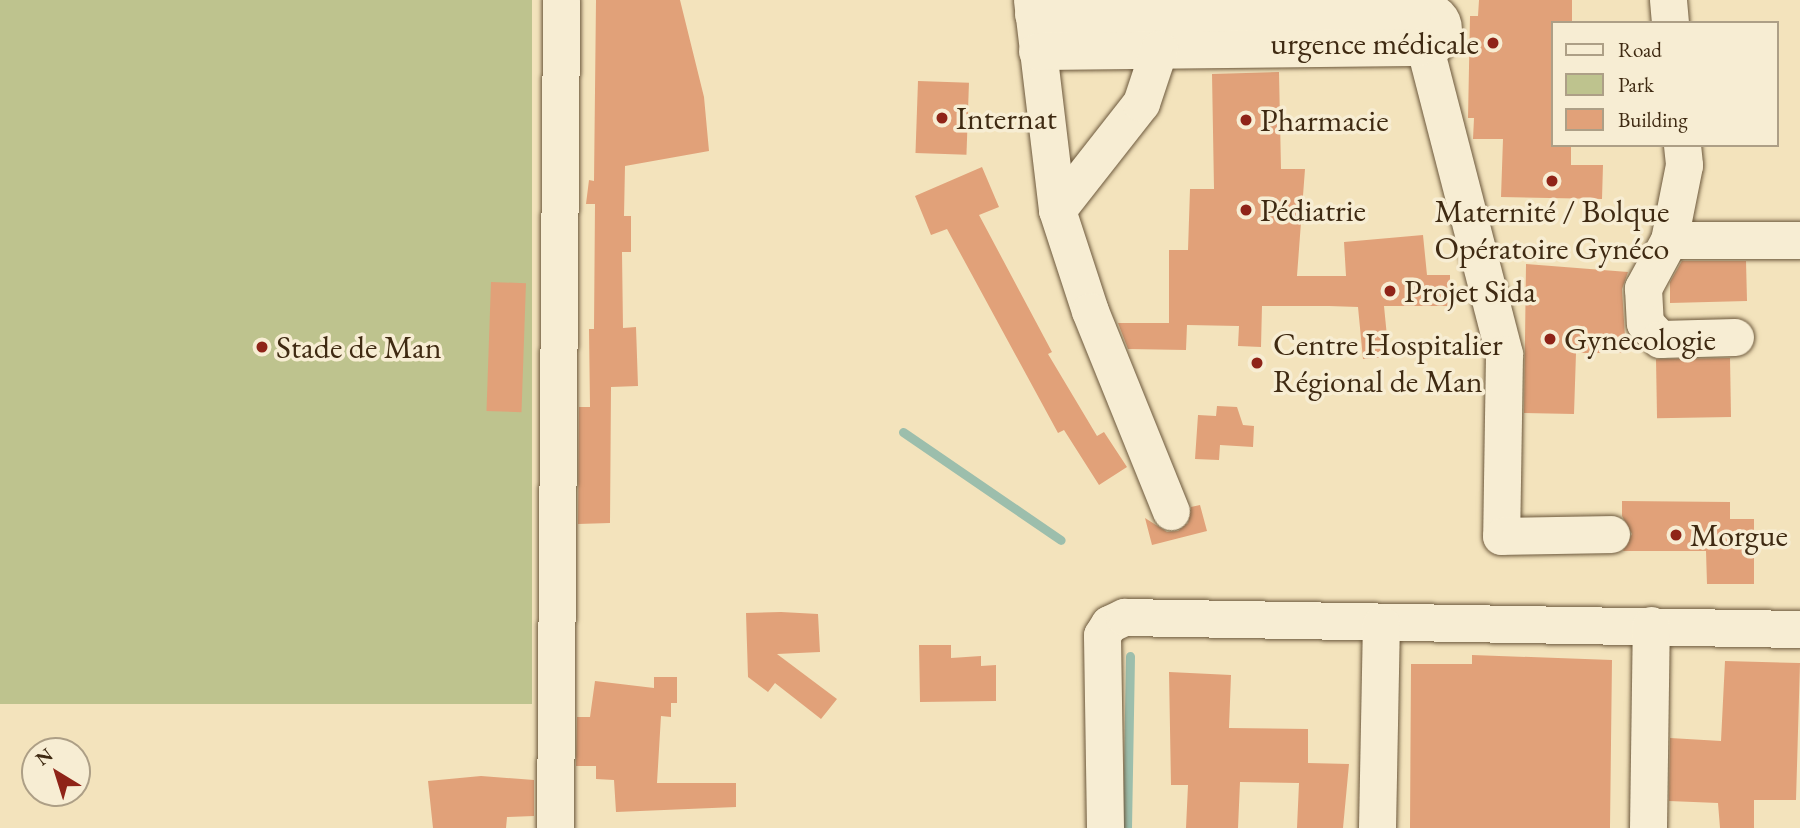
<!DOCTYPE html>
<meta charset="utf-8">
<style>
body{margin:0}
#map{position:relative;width:1800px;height:828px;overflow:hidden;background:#f3e3bc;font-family:"EB Garamond",serif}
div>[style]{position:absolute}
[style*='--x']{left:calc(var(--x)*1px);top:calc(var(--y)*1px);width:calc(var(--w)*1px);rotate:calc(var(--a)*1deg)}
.green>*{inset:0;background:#bec38e;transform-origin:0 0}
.stream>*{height:9px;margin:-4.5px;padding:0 4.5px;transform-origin:4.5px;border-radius:4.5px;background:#9cbeac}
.building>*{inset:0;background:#e1a179;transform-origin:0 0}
.roads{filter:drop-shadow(0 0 2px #6c583c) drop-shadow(0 0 2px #6c583c)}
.minor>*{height:37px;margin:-18.5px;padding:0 18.5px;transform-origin:18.5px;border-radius:18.5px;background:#f7edd3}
.minor>.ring{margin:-18.5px;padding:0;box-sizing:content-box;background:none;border:37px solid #f7edd3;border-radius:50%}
.dots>*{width:19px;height:19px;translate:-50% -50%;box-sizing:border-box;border:4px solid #f7edd3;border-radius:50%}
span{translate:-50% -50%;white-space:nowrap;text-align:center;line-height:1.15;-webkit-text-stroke:7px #f7edd3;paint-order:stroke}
.poi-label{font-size:32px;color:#3f2a12}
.right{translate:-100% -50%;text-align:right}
.left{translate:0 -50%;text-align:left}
.legend{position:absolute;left:1551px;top:21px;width:228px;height:126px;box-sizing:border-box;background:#f7edd3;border:2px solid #ad9f86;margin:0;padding:9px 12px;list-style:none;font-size:21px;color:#3f2a12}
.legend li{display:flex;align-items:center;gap:14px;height:35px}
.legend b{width:35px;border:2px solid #ad9f86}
.north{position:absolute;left:21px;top:737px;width:70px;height:70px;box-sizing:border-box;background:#f7edd3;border:2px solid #ad9f86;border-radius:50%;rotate:322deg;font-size:19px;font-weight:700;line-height:28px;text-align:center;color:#3f2a12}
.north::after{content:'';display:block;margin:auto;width:24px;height:32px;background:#8f2418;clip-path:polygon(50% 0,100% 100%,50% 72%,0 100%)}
</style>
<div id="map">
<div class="green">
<div style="left:0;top:0;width:532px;height:704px"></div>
</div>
<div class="stream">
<div style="--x:903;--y:432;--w:191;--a:34.4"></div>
<div style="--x:1127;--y:828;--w:172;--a:-89"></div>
</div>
<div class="building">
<div style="clip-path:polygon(596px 0,680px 0,704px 97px,709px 151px,625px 166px,624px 216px,631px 216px,631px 252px,622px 252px,623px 328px,636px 327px,638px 386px,611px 387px,610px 523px,578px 524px,579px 407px,590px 407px,589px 329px,594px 329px,595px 204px,586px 204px,589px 180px,594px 181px)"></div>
<div style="clip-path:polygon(1479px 0,1572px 0,1572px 23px,1553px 23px,1553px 145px,1571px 145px,1571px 165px,1603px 165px,1602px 199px,1501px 197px,1503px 139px,1473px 139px,1474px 118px,1468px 118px,1470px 16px,1478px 16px)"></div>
<div style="clip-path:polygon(1279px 72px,1281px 169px,1305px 169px,1297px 276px,1346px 276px,1344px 242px,1423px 235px,1427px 275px,1450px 275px,1450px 306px,1384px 306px,1389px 357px,1363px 359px,1358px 307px,1329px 306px,1262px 306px,1261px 347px,1238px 346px,1239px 326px,1187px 325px,1186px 350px,1128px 349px,1118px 323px,1169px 323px,1169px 250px,1188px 250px,1190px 189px,1214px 189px,1212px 74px)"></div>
<div style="left:918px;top:81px;width:51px;height:72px;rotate:2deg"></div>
<div style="clip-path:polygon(982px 167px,999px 207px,979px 215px,1052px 352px,1048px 354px,1097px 436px,1104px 432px,1127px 467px,1099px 485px,1064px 430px,1058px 433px,947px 229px,931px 235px,915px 196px)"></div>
<div style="clip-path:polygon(1682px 261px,1746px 261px,1747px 301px,1670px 303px,1670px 282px)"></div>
<div style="clip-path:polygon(1526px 264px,1628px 272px,1622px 289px,1626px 353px,1576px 353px,1574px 414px,1524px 413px)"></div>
<div style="left:491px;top:282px;width:35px;height:129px;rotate:2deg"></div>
<div style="left:1730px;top:358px;width:59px;height:74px;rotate:89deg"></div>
<div style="clip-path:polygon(1217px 406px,1237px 407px,1243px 425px,1254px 426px,1253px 447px,1220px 445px,1219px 460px,1195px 459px,1198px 415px,1216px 416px)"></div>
<div style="clip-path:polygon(1622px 501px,1730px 502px,1730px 519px,1754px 519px,1754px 584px,1707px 584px,1706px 551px,1623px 551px,1632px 534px,1622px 516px)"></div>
<div style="clip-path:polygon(1200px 505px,1207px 531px,1152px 545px,1145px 518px,1167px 532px,1178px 531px,1188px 523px,1191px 507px)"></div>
<div style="clip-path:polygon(781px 612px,818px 614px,820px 652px,777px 654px,837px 699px,821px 719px,775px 683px,768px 692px,748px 677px,746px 613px)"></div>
<div style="clip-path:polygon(919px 645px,951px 645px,951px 658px,981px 656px,981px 666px,996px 665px,996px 701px,920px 702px)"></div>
<div style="clip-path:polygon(1472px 655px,1612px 660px,1610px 828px,1410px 828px,1411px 664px,1472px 664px)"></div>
<div style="clip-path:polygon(1725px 661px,1800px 663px,1796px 800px,1754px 800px,1754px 828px,1720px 828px,1718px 803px,1669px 801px,1670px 738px,1721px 741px)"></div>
<div style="clip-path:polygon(1169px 672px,1231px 675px,1229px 728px,1308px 729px,1308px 763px,1349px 764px,1343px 828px,1297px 828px,1299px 783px,1240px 782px,1238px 828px,1186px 828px,1188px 785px,1171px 785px)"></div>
<div style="clip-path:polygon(654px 677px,677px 677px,677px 703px,671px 703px,671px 717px,661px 716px,657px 783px,736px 783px,736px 807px,616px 812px,614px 780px,596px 779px,596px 766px,576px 766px,577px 717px,590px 717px,595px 681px,654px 688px)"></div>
<div style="clip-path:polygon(481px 776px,534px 780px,534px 816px,507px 817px,506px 828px,433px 828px,428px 781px)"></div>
</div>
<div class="roads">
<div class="minor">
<div style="--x:1032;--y:0;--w:211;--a:83.2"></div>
<div style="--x:1057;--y:210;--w:106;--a:71.9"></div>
<div style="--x:1090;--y:311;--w:216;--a:68"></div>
<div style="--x:1668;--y:0;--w:23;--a:85"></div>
<div class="ring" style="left:1405px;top:10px;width:1px;height:1px"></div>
<div style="--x:1033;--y:14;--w:379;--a:0"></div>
<div style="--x:1425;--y:48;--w:316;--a:75.5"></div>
<div style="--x:1504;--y:354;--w:182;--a:90.9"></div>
<div style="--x:1501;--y:536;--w:110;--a:-1"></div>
<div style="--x:1037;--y:51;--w:381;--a:-0.6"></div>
<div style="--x:1682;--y:145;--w:20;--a:84"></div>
<div style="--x:1684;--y:165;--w:76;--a:101.3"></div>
<div style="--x:1669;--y:240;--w:55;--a:118.4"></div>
<div style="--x:1643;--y:288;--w:35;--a:87"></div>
<div style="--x:1645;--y:323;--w:22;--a:47"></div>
<div style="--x:1660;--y:339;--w:75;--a:-1.5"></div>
<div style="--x:1057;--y:210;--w:136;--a:-51.9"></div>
<div style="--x:1141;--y:103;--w:57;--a:-71.6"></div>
<div style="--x:1669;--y:240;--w:131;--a:0"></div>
<div style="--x:555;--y:828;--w:828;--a:-89.58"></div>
<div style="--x:1105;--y:828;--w:193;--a:-90.9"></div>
<div style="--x:1102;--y:635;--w:13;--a:-58"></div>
<div style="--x:1109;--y:624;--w:17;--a:-25"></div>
<div style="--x:1124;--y:617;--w:676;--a:1.02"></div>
<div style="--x:1377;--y:828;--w:204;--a:-88.9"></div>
<div style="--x:1648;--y:828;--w:203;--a:-89.2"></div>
</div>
</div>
<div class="dots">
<div style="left:1493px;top:43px;background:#8f2418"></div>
<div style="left:942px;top:118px;background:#8f2418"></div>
<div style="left:1246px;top:120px;background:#8f2418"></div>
<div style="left:1552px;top:181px;background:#8f2418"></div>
<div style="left:1246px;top:210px;background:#8f2418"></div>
<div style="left:1390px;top:291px;background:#8f2418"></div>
<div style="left:1550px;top:339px;background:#8f2418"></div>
<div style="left:262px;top:347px;background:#8f2418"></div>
<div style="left:1257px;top:363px;background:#8f2418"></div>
<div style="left:1676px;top:535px;background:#8f2418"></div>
</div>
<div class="poi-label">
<span class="right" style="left:1479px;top:43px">urgence médicale</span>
<span class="left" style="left:956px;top:118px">Internat</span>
<span class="left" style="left:1260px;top:120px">Pharmacie</span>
<span class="left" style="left:1260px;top:210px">Pédiatrie</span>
<span style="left:1552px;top:230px">Maternité / Bolque<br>Opératoire Gynéco</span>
<span class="left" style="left:1404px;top:291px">Projet Sida</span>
<span class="left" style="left:1564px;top:339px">Gynecologie</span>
<span class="left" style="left:1273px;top:363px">Centre Hospitalier<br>Régional de Man</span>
<span class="left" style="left:276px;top:347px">Stade de Man</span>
<span class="left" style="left:1690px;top:535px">Morgue</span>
</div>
<ul class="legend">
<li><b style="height:9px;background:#f7edd3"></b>Road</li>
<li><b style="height:19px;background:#bec38e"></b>Park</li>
<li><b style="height:19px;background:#e1a179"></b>Building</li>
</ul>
<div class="north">N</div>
</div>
